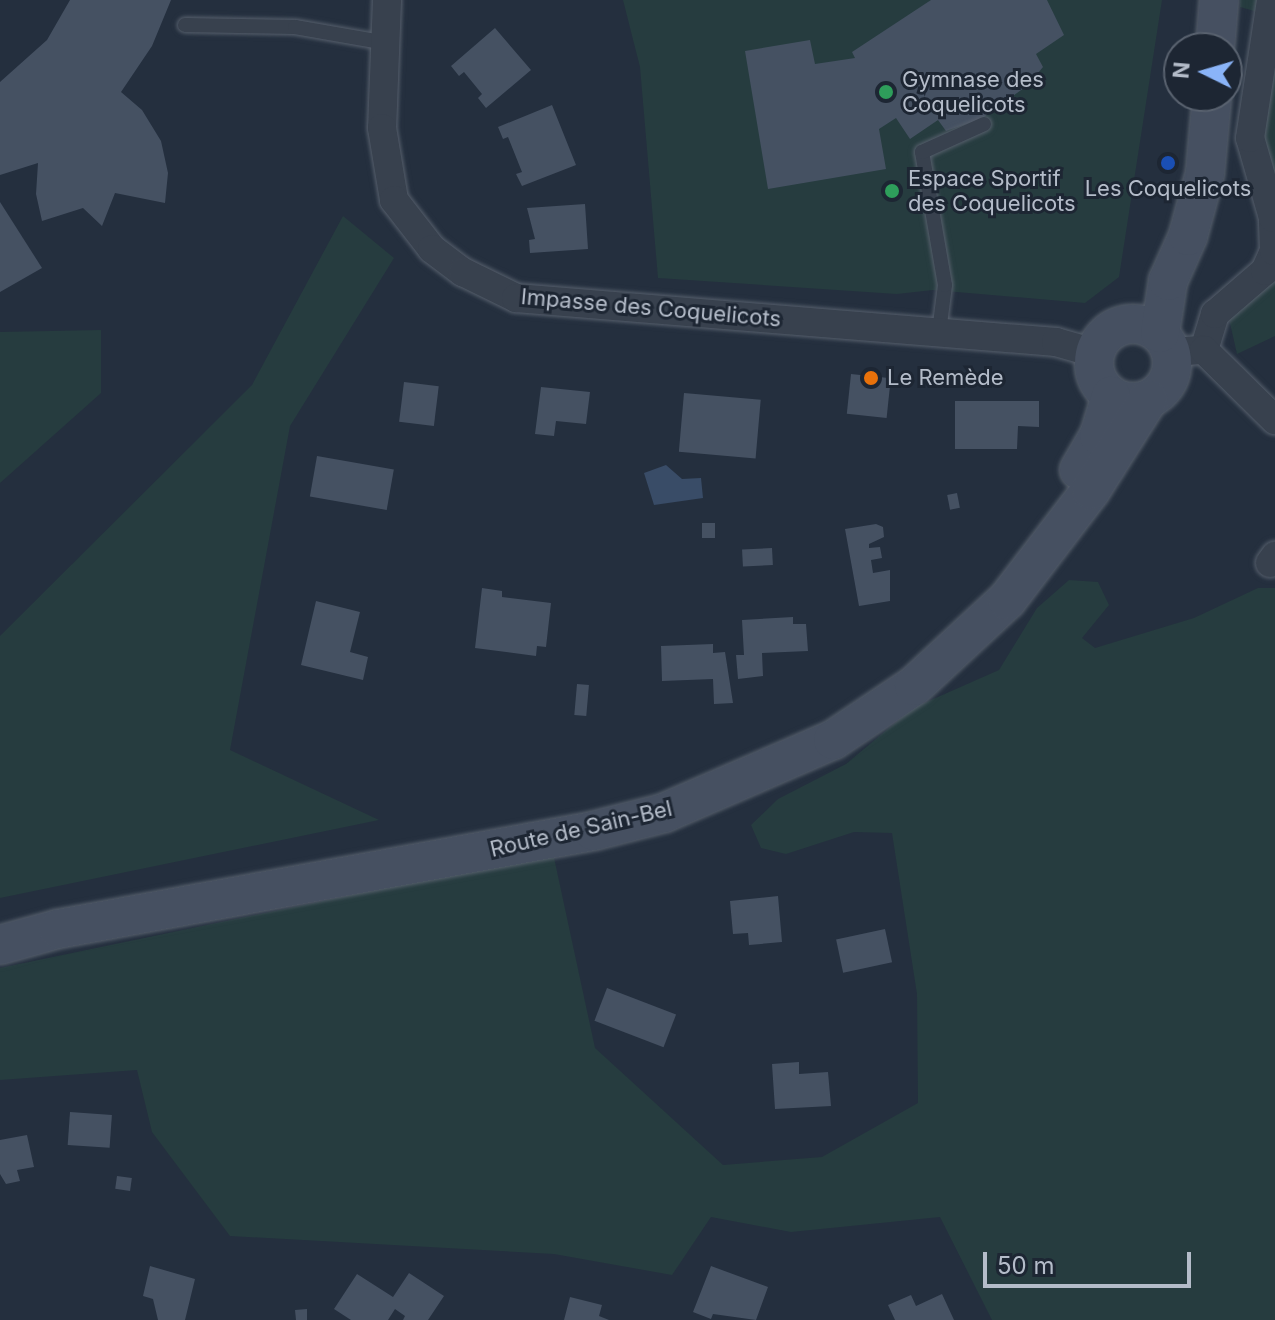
<!DOCTYPE html>
<meta charset="utf-8">
<style>
body{margin:0}
#map{position:relative;width:1275px;height:1320px;overflow:hidden;background:#242f3e;font-family:Inter,sans-serif}
div>[style]{position:absolute}
[style*='--x']{left:calc(var(--x)*1px);top:calc(var(--y)*1px);width:calc(var(--w)*1px);rotate:calc(var(--a)*1deg)}
.green>*{inset:0;background:#263c3f}
.water>*{inset:0;background:#394c67}
.building>*{inset:0;background:#455162;transform-origin:0 0}
.roads{filter:drop-shadow(0 0 2px #565f6c) drop-shadow(0 0 2px #565f6c)}
.service>*{height:14px;margin:-7px;padding:0 7px;transform-origin:7px;border-radius:7px;background:#38414e}
.minor>*{height:28px;margin:-14px;padding:0 14px;transform-origin:14px;border-radius:14px;background:#38414e}
.secondary>*{height:38px;margin:-19px;padding:0 19px;transform-origin:19px;border-radius:19px;background:#465061}
.secondary>.ring{margin:-19px;padding:0;box-sizing:content-box;background:none;border:38px solid #465061;border-radius:50%}
.dots>*{width:22px;height:22px;translate:-50% -50%;box-sizing:border-box;border:4px solid #1d2633;border-radius:50%}
span{translate:-50% -50%;white-space:nowrap;text-align:center;line-height:1.15;-webkit-text-stroke:6px #1d2633;paint-order:stroke}
.poi-label{font-size:22px;color:#b4bcc9}
.left{translate:0 -50%;text-align:left}
.street-label{font-size:22px;color:#b4bcc9}
.north{position:absolute;left:1163px;top:32px;width:80px;height:80px;box-sizing:border-box;background:#1d2633;border:2px solid #59626f;border-radius:50%;rotate:275deg;font-size:22px;font-weight:700;line-height:32px;text-align:center;color:#b4bcc9}
.north::after{content:'';display:block;margin:auto;width:28px;height:36px;background:#8ab4f8;clip-path:polygon(50% 0,100% 100%,50% 72%,0 100%)}
.scale{position:absolute;left:983px;top:1252px;width:208px;height:36px;box-sizing:border-box;border:4px solid #b4bcc9;border-top:0;padding-left:10px;font-size:24px;line-height:28px;white-space:nowrap;color:#b4bcc9;-webkit-text-stroke:6px #1d2633;paint-order:stroke}
</style>
<div id="map">
<div class="green">
<div style="clip-path:polygon(623px 0,1162px 0,1119px 277px,1085px 303px,933px 290px,897px 294px,658px 278px,640px 67px)"></div>
<div style="clip-path:polygon(1240px 0,1275px 0,1275px 336px,1237px 354px,1225px 301px,1265px 271px,1250px 138px,1268px 15px,1240px 7px)"></div>
<div style="clip-path:polygon(343px 216px,394px 258px,290px 426px,230px 750px,379px 820px,0 898px,0 636px,252px 385px)"></div>
<div style="clip-path:polygon(101px 330px,101px 393px,0 483px,0 332px)"></div>
<div style="clip-path:polygon(1069px 580px,1098px 582px,1109px 605px,1082px 638px,1095px 648px,1194px 618px,1258px 588px,1275px 588px,1275px 1320px,992px 1320px,940px 1217px,791px 1232px,711px 1217px,672px 1275px,554px 1254px,230px 1236px,152px 1132px,137px 1070px,0 1080px,0 968px,553px 853px,595px 1048px,723px 1165px,822px 1157px,918px 1103px,917px 994px,892px 833px,854px 832px,786px 854px,761px 848px,751px 825px,778px 799px,846px 764px,913px 708px,999px 670px,1037px 608px)"></div>
</div>
<div class="water">
<div style="clip-path:polygon(666px 465px,682px 479px,701px 478px,703px 498px,654px 505px,644px 473px)"></div>
</div>
<div class="building">
<div style="clip-path:polygon(70px 0,171px 0,152px 46px,121px 92px,142px 110px,161px 141px,168px 173px,165px 203px,115px 193px,102px 226px,83px 208px,42px 221px,36px 194px,38px 163px,0 175px,0 82px,47px 40px)"></div>
<div style="clip-path:polygon(931px 0,1047px 0,1064px 35px,1036px 54px,1043px 67px,1028px 85px,981px 119px,946px 131px,938px 120px,910px 139px,896px 118px,879px 129px,886px 169px,768px 189px,745px 51px,810px 40px,815px 64px,855px 58px,852px 52px)"></div>
<div style="clip-path:polygon(495px 28px,531px 70px,486px 108px,478px 98px,482px 94px,464px 72px,459px 76px,451px 66px)"></div>
<div style="clip-path:polygon(552px 105px,576px 165px,522px 186px,516px 174px,522px 172px,508px 137px,503px 139px,498px 127px)"></div>
<div style="clip-path:polygon(0 202px,42px 268px,0 292px)"></div>
<div style="clip-path:polygon(585px 204px,588px 249px,530px 253px,529px 240px,535px 239px,527px 208px)"></div>
<div style="left:851px;top:374px;width:40px;height:40px;rotate:6deg"></div>
<div style="left:404px;top:382px;width:35px;height:40px;rotate:7deg"></div>
<div style="clip-path:polygon(541px 387px,590px 392px,586px 424px,556px 421px,554px 436px,535px 434px)"></div>
<div style="left:684px;top:393px;width:77px;height:59px;rotate:5deg"></div>
<div style="clip-path:polygon(955px 401px,1039px 401px,1039px 427px,1018px 426px,1017px 449px,955px 449px)"></div>
<div style="left:317px;top:456px;width:78px;height:41px;rotate:10deg"></div>
<div style="left:957px;top:493px;width:15px;height:10px;rotate:79deg"></div>
<div style="left:702px;top:523px;width:13px;height:15px"></div>
<div style="clip-path:polygon(876px 524px,883px 527px,884px 537px,869px 544px,869px 548px,880px 547px,882px 558px,871px 560px,873px 573px,890px 570px,890px 601px,859px 606px,845px 529px)"></div>
<div style="left:772px;top:548px;width:17px;height:30px;rotate:87deg"></div>
<div style="clip-path:polygon(482px 588px,502px 591px,502px 597px,551px 603px,546px 647px,537px 646px,536px 656px,475px 648px)"></div>
<div style="clip-path:polygon(316px 601px,360px 612px,350px 652px,368px 657px,363px 680px,301px 665px)"></div>
<div style="clip-path:polygon(793px 617px,793px 624px,806px 624px,808px 651px,762px 653px,763px 676px,738px 679px,736px 655px,744px 655px,742px 620px)"></div>
<div style="clip-path:polygon(713px 644px,713px 653px,725px 652px,733px 703px,714px 704px,713px 679px,662px 681px,661px 646px)"></div>
<div style="left:577px;top:684px;width:12px;height:31px;rotate:5deg"></div>
<div style="clip-path:polygon(778px 896px,782px 942px,749px 945px,748px 933px,733px 934px,730px 901px)"></div>
<div style="left:885px;top:929px;width:34px;height:50px;rotate:78deg"></div>
<div style="left:607px;top:988px;width:74px;height:35px;rotate:21deg"></div>
<div style="clip-path:polygon(799px 1062px,799px 1074px,828px 1072px,831px 1106px,775px 1109px,772px 1064px)"></div>
<div style="left:70px;top:1112px;width:42px;height:33px;rotate:4deg"></div>
<div style="clip-path:polygon(27px 1135px,34px 1167px,17px 1170px,20px 1181px,6px 1184px,0 1174px,0 1140px)"></div>
<div style="left:117px;top:1176px;width:15px;height:13px;rotate:8deg"></div>
<div style="clip-path:polygon(150px 1266px,195px 1279px,185px 1320px,158px 1320px,153px 1299px,143px 1296px)"></div>
<div style="clip-path:polygon(711px 1266px,768px 1287px,756px 1320px,713px 1314px,711px 1319px,693px 1312px)"></div>
<div style="clip-path:polygon(409px 1273px,444px 1296px,428px 1320px,403px 1320px,405px 1316px,395px 1309px,388px 1320px,351px 1320px,334px 1309px,357px 1274px,393px 1297px)"></div>
<div style="clip-path:polygon(942px 1294px,954px 1320px,895px 1320px,888px 1305px,911px 1295px,916px 1306px)"></div>
<div style="clip-path:polygon(570px 1297px,602px 1305px,599px 1316px,609px 1320px,564px 1320px)"></div>
<div style="clip-path:polygon(307px 1309px,307px 1320px,296px 1320px,295px 1310px)"></div>
</div>
<div class="roads">
<div class="service">
<div style="--x:185;--y:25;--w:110;--a:1"></div>
<div style="--x:295;--y:27;--w:93;--a:9.9"></div>
<div style="--x:939;--y:332;--w:47;--a:-82.7"></div>
<div style="--x:945;--y:285;--w:135;--a:-99.8"></div>
<div style="--x:922;--y:152;--w:68;--a:-24.3"></div>
</div>
<div class="minor">
<div style="--x:387;--y:0;--w:128;--a:92.2"></div>
<div style="--x:382;--y:128;--w:73;--a:80.5"></div>
<div style="--x:394;--y:200;--w:62;--a:52.2"></div>
<div style="--x:432;--y:249;--w:39;--a:37"></div>
<div style="--x:463;--y:272;--w:59;--a:26.1"></div>
<div style="--x:516;--y:298;--w:542;--a:4.66"></div>
<div style="--x:1056;--y:342;--w:41;--a:15.8"></div>
<div style="--x:1204;--y:350;--w:38;--a:-73"></div>
<div style="--x:1215;--y:314;--w:66;--a:-40.7"></div>
<div style="--x:1265;--y:271;--w:22;--a:-66"></div>
<div style="--x:1274;--y:251;--w:33;--a:-92"></div>
<div style="--x:1273;--y:218;--w:83;--a:-106"></div>
<div style="--x:1250;--y:138;--w:140;--a:-81.3"></div>
<div style="--x:1172;--y:352;--w:32;--a:-4"></div>
<div style="--x:1204;--y:350;--w:100;--a:44.6"></div>
<div style="--x:1270;--y:563;--w:9;--a:-54"></div>
</div>
<div class="secondary">
<div style="--x:1215;--y:48;--w:48;--a:-85.2"></div>
<div class="ring" style="left:1094px;top:324px;width:40px;height:40px"></div>
<div style="--x:1160;--y:333;--w:53;--a:-81.3"></div>
<div style="--x:1168;--y:281;--w:49;--a:-66"></div>
<div style="--x:1188;--y:236;--w:65;--a:-74.9"></div>
<div style="--x:1205;--y:173;--w:77;--a:-84.8"></div>
<div style="--x:1079;--y:470;--w:39;--a:-60"></div>
<div style="--x:1099;--y:436;--w:42;--a:-73.3"></div>
<div style="--x:0;--y:945;--w:60;--a:-15.4"></div>
<div style="--x:58;--y:929;--w:544;--a:-10.38"></div>
<div style="--x:593;--y:831;--w:73;--a:-14.2"></div>
<div style="--x:664;--y:813;--w:184;--a:-23.4"></div>
<div style="--x:833;--y:740;--w:97;--a:-33.7"></div>
<div style="--x:914;--y:686;--w:127;--a:-42.8"></div>
<div style="--x:1007;--y:600;--w:138;--a:-52.6"></div>
<div style="--x:1091;--y:490;--w:107;--a:-57.7"></div>
</div>
</div>
<div class="dots">
<div style="left:886px;top:92px;background:#2e9e5b"></div>
<div style="left:1168px;top:163px;background:#1a4fb4"></div>
<div style="left:892px;top:191px;background:#2e9e5b"></div>
<div style="left:871px;top:378px;background:#e8710a"></div>
</div>
<div class="poi-label">
<span class="left" style="left:902px;top:92px">Gymnase des<br>Coquelicots</span>
<span class="left" style="left:908px;top:191px">Espace Sportif<br>des Coquelicots</span>
<span style="left:1168px;top:189px">Les Coquelicots</span>
<span class="left" style="left:887px;top:378px">Le Remède</span>
</div>
<div class="street-label">
<span style="left:651px;top:308px;rotate:5deg">Impasse des Coquelicots</span>
<span style="left:581px;top:829px;rotate:-13deg">Route de Sain-Bel</span>
</div>
<div class="north">N</div>
<div class="scale">50 m</div>
</div>
